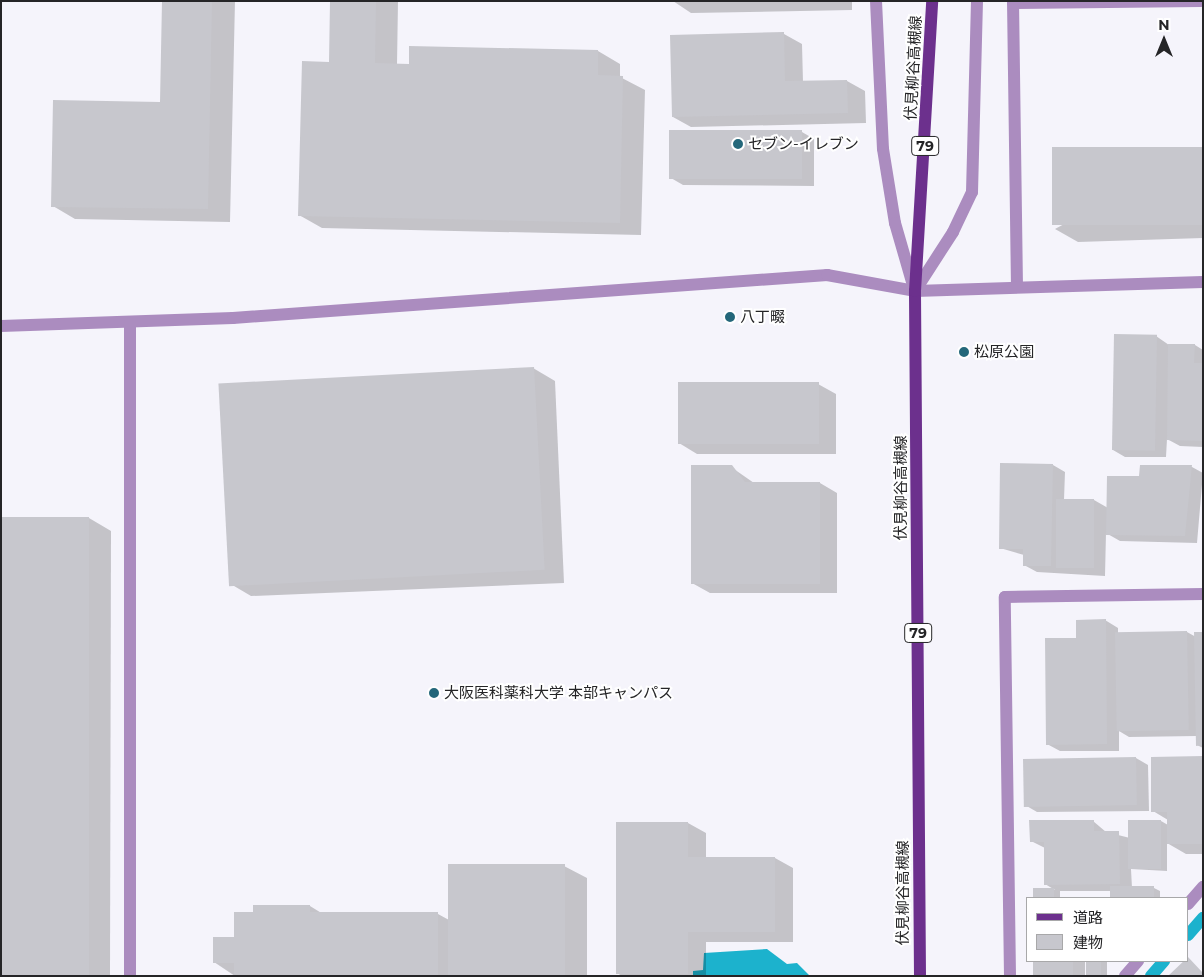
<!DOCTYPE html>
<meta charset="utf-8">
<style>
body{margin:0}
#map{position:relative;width:1204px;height:977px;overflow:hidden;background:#f5f4fb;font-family:Montserrat,"Noto Sans JP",sans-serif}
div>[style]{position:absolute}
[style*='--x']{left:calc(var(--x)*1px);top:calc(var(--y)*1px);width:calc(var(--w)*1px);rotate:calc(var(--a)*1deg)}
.water>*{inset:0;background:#1cb2cd}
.shadow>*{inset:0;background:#0003;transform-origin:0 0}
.stream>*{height:12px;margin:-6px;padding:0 6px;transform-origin:6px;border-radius:6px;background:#1cb2cd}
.building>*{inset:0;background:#c7c7cd;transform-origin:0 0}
.minor>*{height:12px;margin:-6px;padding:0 6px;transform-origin:6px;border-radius:6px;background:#ab8cbf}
.major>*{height:12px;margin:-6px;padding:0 6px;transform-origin:6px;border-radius:6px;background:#6c308d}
.dots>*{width:14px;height:14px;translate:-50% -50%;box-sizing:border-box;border:2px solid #fff;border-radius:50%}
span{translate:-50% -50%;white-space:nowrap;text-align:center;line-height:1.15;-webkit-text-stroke:4px #fff;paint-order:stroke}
.shield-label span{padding:1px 4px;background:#fff;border:1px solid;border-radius:4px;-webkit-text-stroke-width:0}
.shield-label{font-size:14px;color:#252527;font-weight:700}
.street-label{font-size:15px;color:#252527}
.poi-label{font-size:15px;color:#252527}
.left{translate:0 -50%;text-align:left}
.frame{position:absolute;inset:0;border:2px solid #252527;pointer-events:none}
.legend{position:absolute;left:1026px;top:897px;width:162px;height:65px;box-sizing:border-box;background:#fff;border:1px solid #a8a8a9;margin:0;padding:6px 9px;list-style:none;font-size:15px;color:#252527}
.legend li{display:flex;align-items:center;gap:10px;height:25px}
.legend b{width:25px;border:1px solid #a8a8a9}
.north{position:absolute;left:1139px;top:15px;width:50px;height:50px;-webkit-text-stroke:4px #fff;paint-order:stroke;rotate:0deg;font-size:14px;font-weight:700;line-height:20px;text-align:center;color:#252527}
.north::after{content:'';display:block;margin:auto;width:18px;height:22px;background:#252527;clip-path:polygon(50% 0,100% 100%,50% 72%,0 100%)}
</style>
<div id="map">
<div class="water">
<div style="clip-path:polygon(767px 949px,787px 964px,797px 963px,810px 976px,693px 976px,693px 971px,703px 970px,704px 953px)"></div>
</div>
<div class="shadow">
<div style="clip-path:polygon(163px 1px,235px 1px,230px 222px,75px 219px,53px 206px,161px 103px)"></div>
<div style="clip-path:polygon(331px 1px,398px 1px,397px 65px,598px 51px,620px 64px,620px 77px,645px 90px,641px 235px,322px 228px,299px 215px,330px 63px)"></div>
<div style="clip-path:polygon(673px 1px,852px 1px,852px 10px,691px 13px)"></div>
<div style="clip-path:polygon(784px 34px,802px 44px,803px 82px,847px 81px,865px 91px,866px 123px,691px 127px,673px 117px)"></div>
<div style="clip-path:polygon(671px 131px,802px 132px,814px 139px,814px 186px,683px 185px,671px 178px)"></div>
<div style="clip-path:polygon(1203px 148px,1203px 238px,1078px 242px,1055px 229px)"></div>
<div style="clip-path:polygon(1156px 336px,1169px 345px,1195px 345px,1203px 350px,1203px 447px,1180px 446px,1167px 439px,1166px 457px,1125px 457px,1113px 450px)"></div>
<div style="clip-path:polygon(533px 368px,555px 381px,564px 583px,251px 596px,229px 583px)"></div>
<div style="clip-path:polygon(818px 384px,836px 394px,836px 454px,697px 454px,679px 443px)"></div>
<div style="clip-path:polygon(1053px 465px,1065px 472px,1064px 500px,1094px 500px,1108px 508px,1140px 478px,1141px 466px,1192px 467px,1203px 473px,1197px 543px,1120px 541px,1106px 533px,1105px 576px,1037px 572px,1024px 565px,1024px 555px,1000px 548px)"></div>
<div style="clip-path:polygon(731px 467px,754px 483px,820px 483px,837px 493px,837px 593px,710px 593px,692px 583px)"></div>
<div style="clip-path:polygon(1px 518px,89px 518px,111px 531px,110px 976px,1px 976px)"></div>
<div style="clip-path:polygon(1105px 620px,1118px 628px,1118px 633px,1187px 632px,1196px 637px,1203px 633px,1203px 748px,1197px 745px,1197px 736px,1129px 737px,1119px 731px,1119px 751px,1060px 751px,1047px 744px,1078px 639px)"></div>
<div style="clip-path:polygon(1203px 757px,1203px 854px,1186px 854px,1167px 843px,1167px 871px,1131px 869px,1132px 888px,1154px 888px,1160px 891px,1160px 898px,1112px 898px,1111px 891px,1060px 891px,1060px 898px,1035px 898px,1034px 890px,1055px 890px,1045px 884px,1045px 848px,1031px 841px,1093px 821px,1106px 832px,1130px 838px,1161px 821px,1168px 825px,1168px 820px,1153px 811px)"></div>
<div style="clip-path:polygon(1136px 758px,1148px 765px,1149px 811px,1037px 812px,1025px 805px)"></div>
<div style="clip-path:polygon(688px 823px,706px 833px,706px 858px,775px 858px,793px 868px,793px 942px,706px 942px,706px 976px,622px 976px,617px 973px)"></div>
<div style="clip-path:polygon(564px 866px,587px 878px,587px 976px,235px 976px,214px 962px,254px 914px,310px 906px,323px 914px,438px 914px,449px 920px)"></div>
<div style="clip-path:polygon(1188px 958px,1203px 976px,1169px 976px,1188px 961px)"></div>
<div style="left:1034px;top:961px;width:51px;height:15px"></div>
<div style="left:1087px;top:961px;width:20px;height:15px"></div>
</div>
<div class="stream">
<div style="--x:1188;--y:935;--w:23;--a:-49"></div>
<div style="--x:1151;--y:976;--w:20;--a:-49"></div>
</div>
<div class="building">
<div style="clip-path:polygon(162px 1px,212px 1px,208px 209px,51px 207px,53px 100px,160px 102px)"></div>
<div style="clip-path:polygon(330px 1px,376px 1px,375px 63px,409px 64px,409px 46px,598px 50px,598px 75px,623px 76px,620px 223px,298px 216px,302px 61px,329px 62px)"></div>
<div style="clip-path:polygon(784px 32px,785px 81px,847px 80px,848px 113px,672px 117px,670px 35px)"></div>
<div style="left:669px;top:130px;width:133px;height:49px"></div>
<div style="left:1203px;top:147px;width:78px;height:151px;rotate:90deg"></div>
<div style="left:1114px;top:334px;width:43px;height:116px;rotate:1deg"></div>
<div style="clip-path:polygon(1168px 344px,1195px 344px,1194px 363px,1203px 363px,1203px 441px,1167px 440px)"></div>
<div style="left:534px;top:367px;width:203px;height:316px;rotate:87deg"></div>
<div style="left:678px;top:382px;width:141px;height:62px"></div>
<div style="clip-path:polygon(1000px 463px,1053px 464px,1051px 566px,1023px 566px,1023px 549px,999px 549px)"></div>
<div style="clip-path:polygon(691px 465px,732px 465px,745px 482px,820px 482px,820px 584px,691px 584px)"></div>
<div style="clip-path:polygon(1140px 465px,1192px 465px,1185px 536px,1106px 535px,1107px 476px,1139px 476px)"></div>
<div style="left:1056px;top:499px;width:38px;height:69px"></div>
<div style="left:1px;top:517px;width:88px;height:459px"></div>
<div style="clip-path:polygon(1106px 619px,1107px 744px,1046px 745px,1045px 638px,1076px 638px,1076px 620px)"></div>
<div style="left:1187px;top:631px;width:99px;height:72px;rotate:89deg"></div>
<div style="clip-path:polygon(1194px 632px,1203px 632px,1203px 745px,1196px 746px)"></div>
<div style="clip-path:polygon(1203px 756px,1203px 844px,1167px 844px,1167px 812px,1151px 812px,1151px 757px)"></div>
<div style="left:1136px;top:757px;width:48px;height:113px;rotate:89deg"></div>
<div style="clip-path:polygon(1029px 820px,1094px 820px,1094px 831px,1119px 831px,1120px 884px,1044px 885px,1044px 842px,1030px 842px)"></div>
<div style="left:1128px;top:820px;width:33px;height:49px"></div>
<div style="clip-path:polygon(616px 822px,688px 822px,688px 857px,775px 857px,775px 932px,688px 932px,688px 974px,616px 974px)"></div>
<div style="left:448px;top:864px;width:117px;height:112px"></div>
<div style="left:1154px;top:886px;width:12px;height:44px;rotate:90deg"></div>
<div style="left:1033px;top:888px;width:21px;height:10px"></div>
<div style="clip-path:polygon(253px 905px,310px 905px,310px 912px,438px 912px,438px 976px,234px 976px,234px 963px,213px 963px,213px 937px,234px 937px,234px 912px,253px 912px)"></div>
<div style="clip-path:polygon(1188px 957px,1203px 973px,1200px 976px,1168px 976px)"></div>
<div style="left:1033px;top:961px;width:40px;height:15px"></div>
<div style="left:1086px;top:961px;width:15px;height:15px"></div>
</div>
<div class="minor">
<div style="--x:876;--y:1;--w:148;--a:87.3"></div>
<div style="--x:883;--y:149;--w:75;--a:80.8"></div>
<div style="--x:895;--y:223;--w:69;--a:73.9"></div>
<div style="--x:1013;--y:1;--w:286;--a:89.2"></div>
<div style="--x:1013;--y:3;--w:188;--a:-0.6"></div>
<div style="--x:915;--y:291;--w:70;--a:-57.2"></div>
<div style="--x:953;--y:232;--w:44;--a:-64.6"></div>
<div style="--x:972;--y:192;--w:191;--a:-88.5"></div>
<div style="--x:1;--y:326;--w:232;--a:-2"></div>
<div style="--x:233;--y:318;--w:596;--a:-4.14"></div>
<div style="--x:827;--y:275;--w:89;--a:10.3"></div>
<div style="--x:915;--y:291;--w:288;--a:-1.8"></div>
<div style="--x:1188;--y:904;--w:23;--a:-49"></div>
<div style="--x:130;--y:976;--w:653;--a:-90"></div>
<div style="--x:1010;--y:976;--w:379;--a:-90.8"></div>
<div style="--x:1005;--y:597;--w:198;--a:-0.9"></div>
<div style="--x:1125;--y:976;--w:20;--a:-49"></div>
</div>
<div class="major">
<div style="--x:920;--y:976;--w:685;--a:-90.42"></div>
<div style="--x:915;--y:291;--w:290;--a:-86.6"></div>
</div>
<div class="dots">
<div style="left:738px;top:144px;background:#24677a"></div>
<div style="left:730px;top:317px;background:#24677a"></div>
<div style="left:964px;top:352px;background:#24677a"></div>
<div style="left:434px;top:693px;background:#24677a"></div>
</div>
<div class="shield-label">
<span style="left:925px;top:146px">79</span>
<span style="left:918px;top:633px">79</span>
</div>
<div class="street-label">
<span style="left:913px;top:68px;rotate:-87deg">伏見柳谷高槻線</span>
<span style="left:901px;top:488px;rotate:-90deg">伏見柳谷高槻線</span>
<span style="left:903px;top:893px;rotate:-90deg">伏見柳谷高槻線</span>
</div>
<div class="poi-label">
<span class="left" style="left:748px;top:144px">セブン-イレブン</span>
<span class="left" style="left:740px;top:317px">八丁畷</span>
<span class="left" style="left:974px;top:352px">松原公園</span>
<span class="left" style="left:444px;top:693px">大阪医科薬科大学 本部キャンパス</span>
</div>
<div class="frame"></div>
<ul class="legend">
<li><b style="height:6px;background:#6c308d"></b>道路</li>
<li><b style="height:14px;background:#c7c7cd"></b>建物</li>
</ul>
<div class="north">N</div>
</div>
